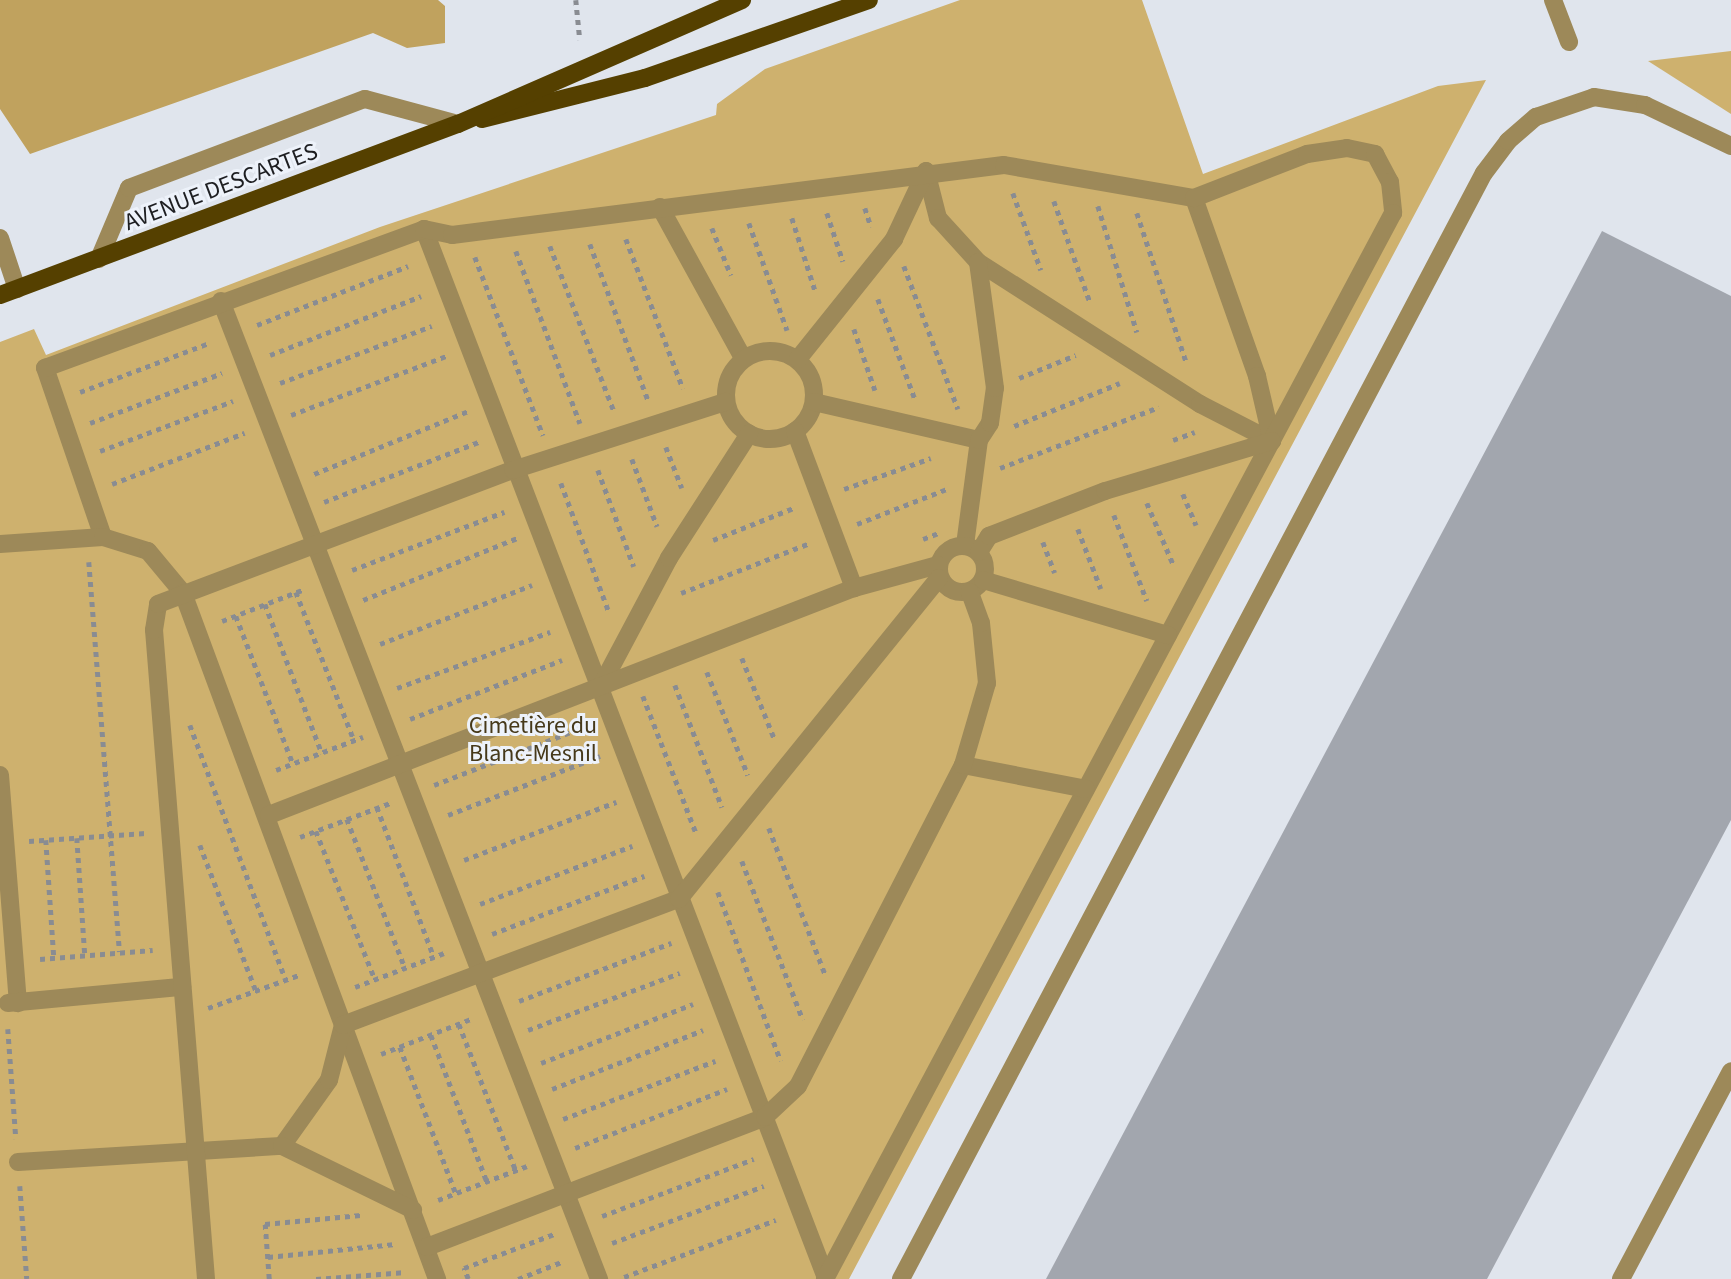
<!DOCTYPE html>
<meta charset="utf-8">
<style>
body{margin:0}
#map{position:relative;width:1731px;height:1279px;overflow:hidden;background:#e0e5ed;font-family:"Source Sans 3",sans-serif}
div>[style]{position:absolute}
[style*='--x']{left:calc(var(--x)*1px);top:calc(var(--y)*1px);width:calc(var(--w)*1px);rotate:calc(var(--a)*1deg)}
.green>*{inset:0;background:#ceb16e}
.forest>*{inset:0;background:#c0a25e}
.building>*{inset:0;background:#a2a6ae}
.path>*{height:4.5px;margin-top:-2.25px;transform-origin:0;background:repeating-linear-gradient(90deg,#898c92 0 5px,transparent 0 10px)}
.minor>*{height:18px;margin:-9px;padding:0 9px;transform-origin:9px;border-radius:9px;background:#9d8959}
.minor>.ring{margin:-9px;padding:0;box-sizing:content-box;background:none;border:18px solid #9d8959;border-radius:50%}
.major>*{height:18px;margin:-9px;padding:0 9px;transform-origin:9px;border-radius:9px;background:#554000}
span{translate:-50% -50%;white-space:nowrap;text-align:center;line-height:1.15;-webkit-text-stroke:6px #edf2fa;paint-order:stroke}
.street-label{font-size:24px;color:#1d1e21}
.park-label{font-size:24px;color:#46391a}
</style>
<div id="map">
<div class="green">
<div style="clip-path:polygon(960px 0,1142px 0,1203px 174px,1438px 86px,1486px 80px,849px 1279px,0 1279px,0 342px,34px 329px,46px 355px,380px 227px,716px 115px,717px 104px,765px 69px)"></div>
<div style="clip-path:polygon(1731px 51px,1731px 114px,1648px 61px)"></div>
</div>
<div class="forest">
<div style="clip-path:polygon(0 0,438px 0,445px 6px,445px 43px,407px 48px,373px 33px,30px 154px,0 109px)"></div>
</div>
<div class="building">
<div style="clip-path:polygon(1602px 231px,1731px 296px,1731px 820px,1487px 1279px,1046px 1279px)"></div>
</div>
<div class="path">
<div style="--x:576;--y:0;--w:40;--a:84.3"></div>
<div style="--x:1013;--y:193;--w:82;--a:70"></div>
<div style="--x:1054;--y:201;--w:107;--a:70.4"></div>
<div style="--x:1098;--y:206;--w:132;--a:72.8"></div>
<div style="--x:865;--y:208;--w:20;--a:72"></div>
<div style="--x:827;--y:213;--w:51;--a:71.6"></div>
<div style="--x:1137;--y:213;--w:159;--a:71.7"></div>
<div style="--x:792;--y:218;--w:79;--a:72.3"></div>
<div style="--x:749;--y:223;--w:114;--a:70.4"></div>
<div style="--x:712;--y:228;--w:51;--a:68"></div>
<div style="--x:626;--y:239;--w:160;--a:69.1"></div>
<div style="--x:590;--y:244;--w:166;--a:69.6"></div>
<div style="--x:550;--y:246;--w:177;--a:68.8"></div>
<div style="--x:516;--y:251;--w:184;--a:69.6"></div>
<div style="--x:475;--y:257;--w:191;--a:69.1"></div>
<div style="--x:904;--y:266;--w:153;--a:69.3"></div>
<div style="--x:878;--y:299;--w:107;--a:69.7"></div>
<div style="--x:257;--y:325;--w:162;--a:-21.3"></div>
<div style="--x:854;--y:329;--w:65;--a:71"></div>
<div style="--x:270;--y:355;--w:162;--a:-21.3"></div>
<div style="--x:1019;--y:378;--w:61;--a:-22"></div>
<div style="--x:280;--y:383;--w:162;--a:-20.6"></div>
<div style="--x:80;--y:392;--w:138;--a:-20.8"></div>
<div style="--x:291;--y:415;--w:166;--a:-20.8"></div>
<div style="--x:90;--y:423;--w:141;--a:-20.7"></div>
<div style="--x:1014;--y:426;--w:114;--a:-22.1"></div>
<div style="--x:1173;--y:440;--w:23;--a:-20"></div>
<div style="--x:666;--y:447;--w:44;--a:68.7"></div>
<div style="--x:100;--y:451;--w:142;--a:-20.6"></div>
<div style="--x:632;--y:459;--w:72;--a:69.5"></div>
<div style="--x:1000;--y:468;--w:170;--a:-21"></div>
<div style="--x:598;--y:470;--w:103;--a:69.6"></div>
<div style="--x:314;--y:474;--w:166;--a:-22.2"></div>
<div style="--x:561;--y:483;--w:138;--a:69.6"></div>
<div style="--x:112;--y:484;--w:142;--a:-21.1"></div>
<div style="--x:844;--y:489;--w:92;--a:-19.6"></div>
<div style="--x:1183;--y:494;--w:34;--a:67"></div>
<div style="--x:324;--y:502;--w:166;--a:-21.2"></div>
<div style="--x:1147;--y:503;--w:69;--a:66.8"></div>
<div style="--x:1114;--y:515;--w:92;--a:69"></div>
<div style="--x:857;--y:524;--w:97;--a:-21.3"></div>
<div style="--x:1078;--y:529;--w:64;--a:69"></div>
<div style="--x:923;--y:539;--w:19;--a:-21"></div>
<div style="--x:713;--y:540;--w:89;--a:-21.7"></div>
<div style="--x:1043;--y:542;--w:33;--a:69"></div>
<div style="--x:89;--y:562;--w:391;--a:85.5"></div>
<div style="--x:352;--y:570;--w:163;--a:-20.9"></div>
<div style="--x:296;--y:592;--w:159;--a:68.6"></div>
<div style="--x:681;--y:593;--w:138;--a:-21.2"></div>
<div style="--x:363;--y:600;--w:166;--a:-21.9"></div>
<div style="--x:265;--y:604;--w:160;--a:69.1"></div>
<div style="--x:236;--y:616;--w:159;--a:68.9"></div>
<div style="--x:222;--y:621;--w:89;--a:-21.1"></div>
<div style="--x:380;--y:644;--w:163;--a:-21.2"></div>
<div style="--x:742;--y:658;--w:88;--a:68.1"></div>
<div style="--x:707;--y:672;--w:111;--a:68.3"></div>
<div style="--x:675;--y:685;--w:131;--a:68.9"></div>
<div style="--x:397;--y:688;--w:163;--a:-20.1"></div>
<div style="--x:643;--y:696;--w:149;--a:68.8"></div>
<div style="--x:410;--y:719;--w:163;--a:-21.2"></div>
<div style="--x:190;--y:725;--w:272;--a:69.4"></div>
<div style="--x:276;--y:770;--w:93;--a:-20.8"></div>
<div style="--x:434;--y:785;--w:166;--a:-21.2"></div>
<div style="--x:377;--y:807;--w:160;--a:69.2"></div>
<div style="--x:448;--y:815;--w:163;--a:-21.2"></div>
<div style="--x:347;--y:819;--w:160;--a:68.7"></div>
<div style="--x:769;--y:828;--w:156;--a:69"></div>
<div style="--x:316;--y:831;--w:159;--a:68.3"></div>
<div style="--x:300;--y:837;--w:96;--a:-20.7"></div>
<div style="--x:77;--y:838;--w:117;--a:86.1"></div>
<div style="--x:46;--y:840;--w:118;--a:86.1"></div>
<div style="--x:29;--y:841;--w:117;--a:-3.9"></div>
<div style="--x:200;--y:845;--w:156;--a:69"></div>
<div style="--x:464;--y:860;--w:163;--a:-20.9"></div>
<div style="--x:742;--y:861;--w:170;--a:69"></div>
<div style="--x:718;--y:892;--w:180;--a:69.6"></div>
<div style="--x:480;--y:904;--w:163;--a:-20.9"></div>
<div style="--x:492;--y:934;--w:163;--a:-20.9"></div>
<div style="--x:40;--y:959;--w:113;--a:-4.6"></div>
<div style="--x:355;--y:987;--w:95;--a:-20.9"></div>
<div style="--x:519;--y:1001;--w:163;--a:-20.9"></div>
<div style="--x:208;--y:1008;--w:97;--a:-19.9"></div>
<div style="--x:459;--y:1024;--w:158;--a:68.8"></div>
<div style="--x:8;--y:1029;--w:110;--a:85.8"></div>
<div style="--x:528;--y:1030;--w:162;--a:-20.6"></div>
<div style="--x:431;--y:1035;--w:157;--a:69.1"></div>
<div style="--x:400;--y:1047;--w:157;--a:69.1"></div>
<div style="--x:381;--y:1054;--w:97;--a:-21.3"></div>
<div style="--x:541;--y:1063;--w:163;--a:-21.2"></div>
<div style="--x:552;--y:1089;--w:162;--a:-21.3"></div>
<div style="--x:563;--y:1119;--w:163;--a:-20.9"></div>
<div style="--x:575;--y:1148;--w:163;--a:-21.2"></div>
<div style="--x:20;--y:1186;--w:93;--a:85.7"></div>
<div style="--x:438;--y:1200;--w:95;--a:-20.9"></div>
<div style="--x:602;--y:1216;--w:162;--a:-20.6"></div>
<div style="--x:612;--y:1243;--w:162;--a:-20.6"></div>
<div style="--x:268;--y:1257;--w:128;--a:-5.8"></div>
<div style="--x:624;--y:1277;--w:162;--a:-20.6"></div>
<div style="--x:269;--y:1279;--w:55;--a:-94.2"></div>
<div style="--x:265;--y:1224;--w:96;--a:-5.4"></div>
<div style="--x:316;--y:1279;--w:90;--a:-4.4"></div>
<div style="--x:468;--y:1279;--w:12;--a:-110"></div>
<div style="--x:464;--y:1268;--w:96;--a:-20.7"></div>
<div style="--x:518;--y:1279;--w:49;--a:-21.4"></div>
</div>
<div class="minor">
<div style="--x:1553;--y:0;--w:45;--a:69.1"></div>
<div style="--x:926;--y:171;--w:49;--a:75.7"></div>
<div style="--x:938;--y:218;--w:59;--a:47.7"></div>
<div style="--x:978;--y:262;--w:264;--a:32.6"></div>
<div style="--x:1200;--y:404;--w:81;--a:27.2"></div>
<div style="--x:1194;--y:198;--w:189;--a:70.5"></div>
<div style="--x:1257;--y:376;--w:67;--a:77"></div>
<div style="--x:660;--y:207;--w:172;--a:61.2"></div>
<div style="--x:424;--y:229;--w:1123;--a:69.03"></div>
<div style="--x:0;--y:238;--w:54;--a:71.6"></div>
<div style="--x:99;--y:259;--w:77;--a:-67.1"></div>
<div style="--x:129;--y:188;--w:252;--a:-20.7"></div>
<div style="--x:365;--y:99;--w:96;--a:15"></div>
<div style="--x:221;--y:301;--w:1049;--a:68.87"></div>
<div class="ring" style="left:726px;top:351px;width:70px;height:70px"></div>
<div style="--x:798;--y:359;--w:154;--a:-51.3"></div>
<div style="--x:894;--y:239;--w:75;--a:-64.8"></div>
<div style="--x:814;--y:402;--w:169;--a:13"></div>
<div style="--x:795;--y:431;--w:168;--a:69.4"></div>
<div style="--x:103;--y:537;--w:179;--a:-108.9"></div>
<div style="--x:45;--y:368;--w:404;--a:-20.1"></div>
<div style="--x:424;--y:229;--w:29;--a:12"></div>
<div style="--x:452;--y:235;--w:556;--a:-7.23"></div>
<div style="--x:1004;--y:165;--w:193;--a:9.9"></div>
<div style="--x:1194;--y:198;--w:121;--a:-21.3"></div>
<div style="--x:1307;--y:154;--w:40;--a:-8.5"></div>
<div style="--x:1347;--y:148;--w:29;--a:12"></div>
<div style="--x:1375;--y:154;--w:32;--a:62"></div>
<div style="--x:1390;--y:182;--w:31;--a:84"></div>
<div style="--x:1393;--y:213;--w:1208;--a:118.05"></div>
<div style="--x:0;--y:544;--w:103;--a:-3.9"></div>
<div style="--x:103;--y:537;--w:47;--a:17.3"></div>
<div style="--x:148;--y:551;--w:55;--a:50.2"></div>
<div style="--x:183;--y:593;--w:732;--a:69.68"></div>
<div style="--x:965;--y:545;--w:106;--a:-82.4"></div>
<div style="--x:979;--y:440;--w:20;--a:-57"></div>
<div style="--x:990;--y:423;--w:35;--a:-82"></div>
<div style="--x:995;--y:388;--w:127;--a:-97.7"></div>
<div class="ring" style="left:939px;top:546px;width:28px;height:28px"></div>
<div style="--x:979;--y:552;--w:19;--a:-58"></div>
<div style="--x:989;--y:536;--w:124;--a:-21.2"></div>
<div style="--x:1105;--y:491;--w:174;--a:-16.7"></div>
<div style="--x:983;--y:580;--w:193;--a:16.6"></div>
<div style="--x:601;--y:686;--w:145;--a:-62"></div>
<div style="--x:669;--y:558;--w:148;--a:-57.2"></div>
<div style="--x:963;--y:765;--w:125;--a:11"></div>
<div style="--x:0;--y:775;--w:229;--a:85.5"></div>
<div style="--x:269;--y:815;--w:627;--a:-21.21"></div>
<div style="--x:854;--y:588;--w:87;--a:-15.3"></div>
<div style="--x:8;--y:1003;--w:175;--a:-5.3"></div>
<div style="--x:282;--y:1146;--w:81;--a:-54.5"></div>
<div style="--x:329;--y:1080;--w:57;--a:-75.7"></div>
<div style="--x:343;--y:1025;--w:359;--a:-20.6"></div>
<div style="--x:679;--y:899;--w:413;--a:-51"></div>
<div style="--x:18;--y:1162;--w:264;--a:-3.5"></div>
<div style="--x:282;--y:1146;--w:146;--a:26"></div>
<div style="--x:427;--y:1247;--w:362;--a:-21"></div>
<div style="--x:765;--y:1117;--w:45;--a:-43.2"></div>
<div style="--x:798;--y:1086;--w:361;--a:-62.8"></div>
<div style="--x:963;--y:765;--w:85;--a:-73.7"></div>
<div style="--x:987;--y:683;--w:60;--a:-95.7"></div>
<div style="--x:981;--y:623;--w:33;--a:-110"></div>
<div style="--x:206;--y:1279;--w:651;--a:-94.58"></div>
<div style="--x:154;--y:630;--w:26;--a:-81"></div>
<div style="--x:158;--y:604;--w:379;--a:-20.7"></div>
<div style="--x:513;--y:470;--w:223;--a:-17.8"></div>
<div style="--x:901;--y:1279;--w:1250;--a:-62.21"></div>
<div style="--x:1484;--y:173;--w:40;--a:-53"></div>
<div style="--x:1508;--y:141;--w:37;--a:-41"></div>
<div style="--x:1536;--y:117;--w:61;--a:-19"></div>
<div style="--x:1594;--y:97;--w:52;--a:8.9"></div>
<div style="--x:1645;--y:105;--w:95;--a:25.5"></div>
<div style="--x:1621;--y:1279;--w:235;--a:-62.1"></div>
</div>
<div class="major">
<div style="--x:482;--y:119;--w:168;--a:-14.1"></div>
<div style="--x:645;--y:78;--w:237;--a:-19.2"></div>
<div style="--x:0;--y:295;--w:489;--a:-20.5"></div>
<div style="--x:458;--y:124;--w:310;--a:-23.6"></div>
</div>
<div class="street-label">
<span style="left:221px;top:187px;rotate:-21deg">AVENUE DESCARTES</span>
</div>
<div class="park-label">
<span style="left:533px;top:740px">Cimetière du<br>Blanc-Mesnil</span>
</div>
</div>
